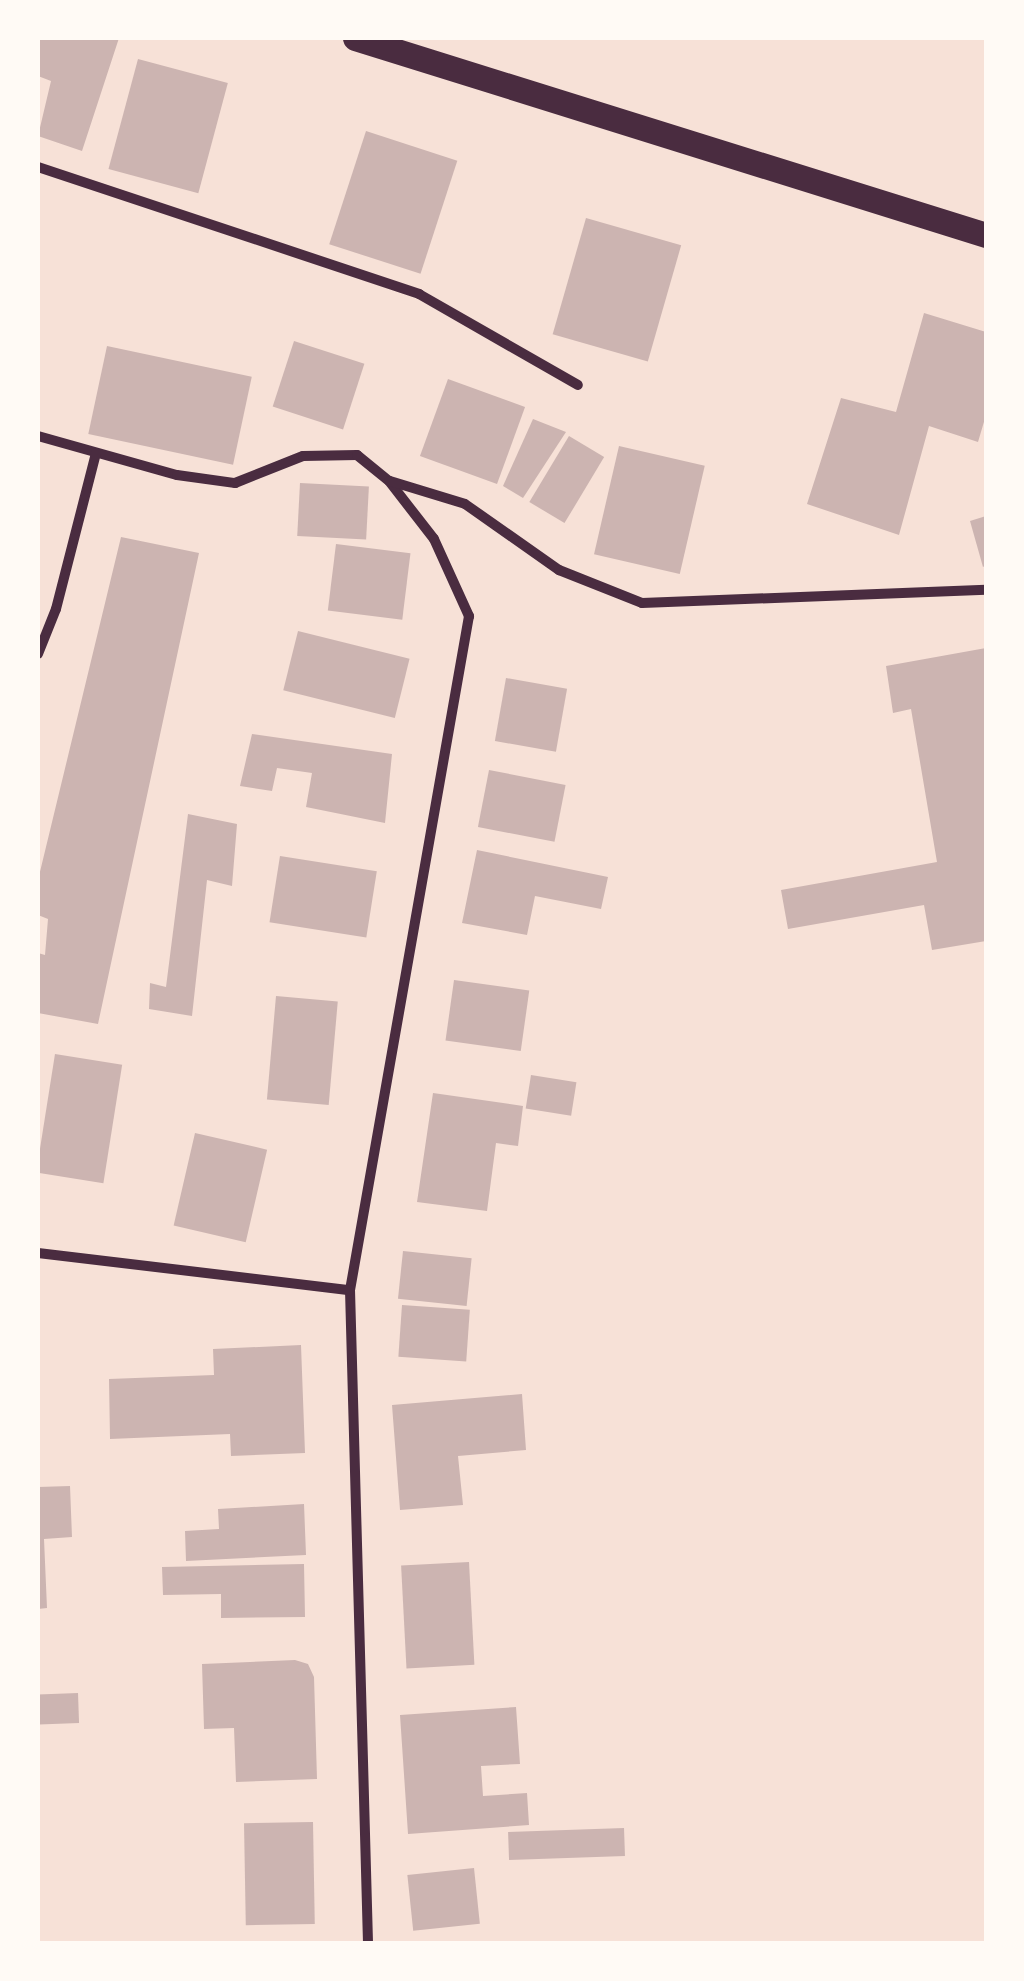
<!DOCTYPE html>
<style>
body{margin:0}
#map{position:relative;width:1024px;height:1981px;overflow:hidden;background:#f7e1d7;font-family:"DejaVu Sans",sans-serif}
div>[style]{position:absolute}
[style*='--x']{left:calc(var(--x)*1px);top:calc(var(--y)*1px);width:calc(var(--w)*1px);rotate:calc(var(--a)*1deg)}
.building>*{inset:0;background:#ccb4b1;transform-origin:0 0}
.minor>*{height:10px;margin:-5px;padding:0 5px;transform-origin:5px;border-radius:5px;background:#4a2c40}
.primary>*{height:25px;margin:-12.5px;padding:0 12.5px;transform-origin:12.5px;border-radius:12.5px;background:#4a2c40}
span{translate:-50% -50%;white-space:nowrap;text-align:center;line-height:1.15;-webkit-text-stroke:10px #fffaf5;paint-order:stroke}
.frame{position:absolute;inset:0;border:40px solid #fffaf5;pointer-events:none}
</style>
<div id="map">
<div class="building">
<div style="clip-path:polygon(38px 38px,119px 38px,82px 151px,38px 136px,51px 81px,38px 76px)"></div>
<div style="left:138px;top:59px;width:93px;height:114px;rotate:15deg"></div>
<div style="left:366px;top:131px;width:96px;height:119px;rotate:18deg"></div>
<div style="left:586px;top:218px;width:99px;height:121px;rotate:16deg"></div>
<div style="clip-path:polygon(924px 313px,986px 332px,986px 415px,978px 442px,929px 426px,899px 535px,807px 504px,841px 398px,896px 412px)"></div>
<div style="left:294px;top:341px;width:74px;height:69px;rotate:18deg"></div>
<div style="left:107px;top:346px;width:148px;height:90px;rotate:12deg"></div>
<div style="left:448px;top:379px;width:82px;height:82px;rotate:20deg"></div>
<div style="clip-path:polygon(533px 419px,566px 432px,523px 498px,503px 486px)"></div>
<div style="left:569px;top:436px;width:41px;height:77px;rotate:31deg"></div>
<div style="left:619px;top:446px;width:88px;height:111px;rotate:13deg"></div>
<div style="left:300px;top:483px;width:69px;height:53px;rotate:3deg"></div>
<div style="clip-path:polygon(986px 516px,986px 565px,983px 567px,970px 521px)"></div>
<div style="clip-path:polygon(121px 537px,199px 553px,98px 1024px,38px 1013px,38px 953px,45px 955px,48px 919px,38px 915px,38px 880px)"></div>
<div style="left:336px;top:544px;width:75px;height:67px;rotate:7deg"></div>
<div style="left:298px;top:631px;width:115px;height:61px;rotate:14deg"></div>
<div style="clip-path:polygon(986px 648px,986px 941px,932px 950px,924px 905px,788px 929px,781px 890px,937px 862px,911px 709px,893px 713px,886px 666px)"></div>
<div style="left:506px;top:678px;width:62px;height:64px;rotate:10deg"></div>
<div style="clip-path:polygon(252px 734px,392px 754px,385px 823px,306px 807px,312px 773px,277px 768px,272px 791px,240px 786px)"></div>
<div style="left:489px;top:770px;width:78px;height:58px;rotate:11deg"></div>
<div style="clip-path:polygon(188px 814px,237px 824px,232px 886px,207px 880px,192px 1016px,149px 1009px,150px 983px,166px 987px)"></div>
<div style="clip-path:polygon(477px 850px,608px 877px,601px 909px,535px 896px,527px 935px,462px 923px)"></div>
<div style="left:280px;top:856px;width:98px;height:67px;rotate:9deg"></div>
<div style="left:454px;top:980px;width:76px;height:61px;rotate:8deg"></div>
<div style="left:276px;top:996px;width:62px;height:104px;rotate:5deg"></div>
<div style="left:55px;top:1054px;width:68px;height:120px;rotate:9deg"></div>
<div style="left:531px;top:1075px;width:46px;height:34px;rotate:9deg"></div>
<div style="clip-path:polygon(433px 1093px,523px 1106px,518px 1146px,496px 1143px,487px 1211px,417px 1202px)"></div>
<div style="left:195px;top:1133px;width:74px;height:95px;rotate:13deg"></div>
<div style="left:403px;top:1251px;width:69px;height:48px;rotate:6deg"></div>
<div style="left:402px;top:1305px;width:68px;height:52px;rotate:4deg"></div>
<div style="clip-path:polygon(301px 1345px,305px 1453px,231px 1456px,230px 1434px,110px 1439px,109px 1379px,214px 1375px,213px 1349px)"></div>
<div style="clip-path:polygon(522px 1394px,526px 1450px,458px 1456px,463px 1505px,400px 1510px,392px 1405px)"></div>
<div style="clip-path:polygon(70px 1486px,72px 1537px,44px 1539px,47px 1608px,38px 1609px,38px 1487px)"></div>
<div style="clip-path:polygon(304px 1504px,306px 1555px,186px 1561px,185px 1531px,219px 1529px,218px 1509px)"></div>
<div style="left:469px;top:1562px;width:103px;height:68px;rotate:87deg"></div>
<div style="clip-path:polygon(304px 1564px,305px 1617px,221px 1618px,221px 1594px,163px 1595px,162px 1567px)"></div>
<div style="clip-path:polygon(295px 1660px,308px 1664px,314px 1677px,317px 1779px,236px 1782px,234px 1728px,204px 1729px,202px 1664px)"></div>
<div style="left:78px;top:1693px;width:30px;height:40px;rotate:88deg"></div>
<div style="clip-path:polygon(516px 1707px,520px 1764px,481px 1766px,483px 1796px,527px 1793px,529px 1825px,408px 1834px,400px 1715px)"></div>
<div style="left:313px;top:1822px;width:102px;height:69px;rotate:89deg"></div>
<div style="left:624px;top:1828px;width:28px;height:116px;rotate:88deg"></div>
<div style="left:474px;top:1868px;width:56px;height:67px;rotate:84deg"></div>
</div>
<div class="minor">
<div style="--x:38;--y:167;--w:402;--a:18.4"></div>
<div style="--x:419;--y:294;--w:183;--a:29.8"></div>
<div style="--x:38;--y:436;--w:144;--a:15.7"></div>
<div style="--x:177;--y:475;--w:59;--a:7.9"></div>
<div style="--x:235;--y:483;--w:73;--a:-21.7"></div>
<div style="--x:303;--y:456;--w:54;--a:-1.1"></div>
<div style="--x:357;--y:455;--w:41;--a:39.1"></div>
<div style="--x:389;--y:481;--w:73;--a:52.2"></div>
<div style="--x:434;--y:539;--w:85;--a:65.6"></div>
<div style="--x:469;--y:616;--w:684;--a:100.01"></div>
<div style="--x:350;--y:1290;--w:654;--a:88.42"></div>
<div style="--x:390;--y:481;--w:78;--a:17"></div>
<div style="--x:465;--y:504;--w:115;--a:35.1"></div>
<div style="--x:559;--y:570;--w:89;--a:21.7"></div>
<div style="--x:642;--y:603;--w:344;--a:-2.2"></div>
<div style="--x:38;--y:654;--w:48;--a:-68.2"></div>
<div style="--x:56;--y:609;--w:161;--a:-75.6"></div>
<div style="--x:38;--y:1253;--w:314;--a:6.8"></div>
</div>
<div class="primary">
<div style="--x:355;--y:38;--w:661;--a:17.34"></div>
</div>
<div class="frame"></div>
</div>
